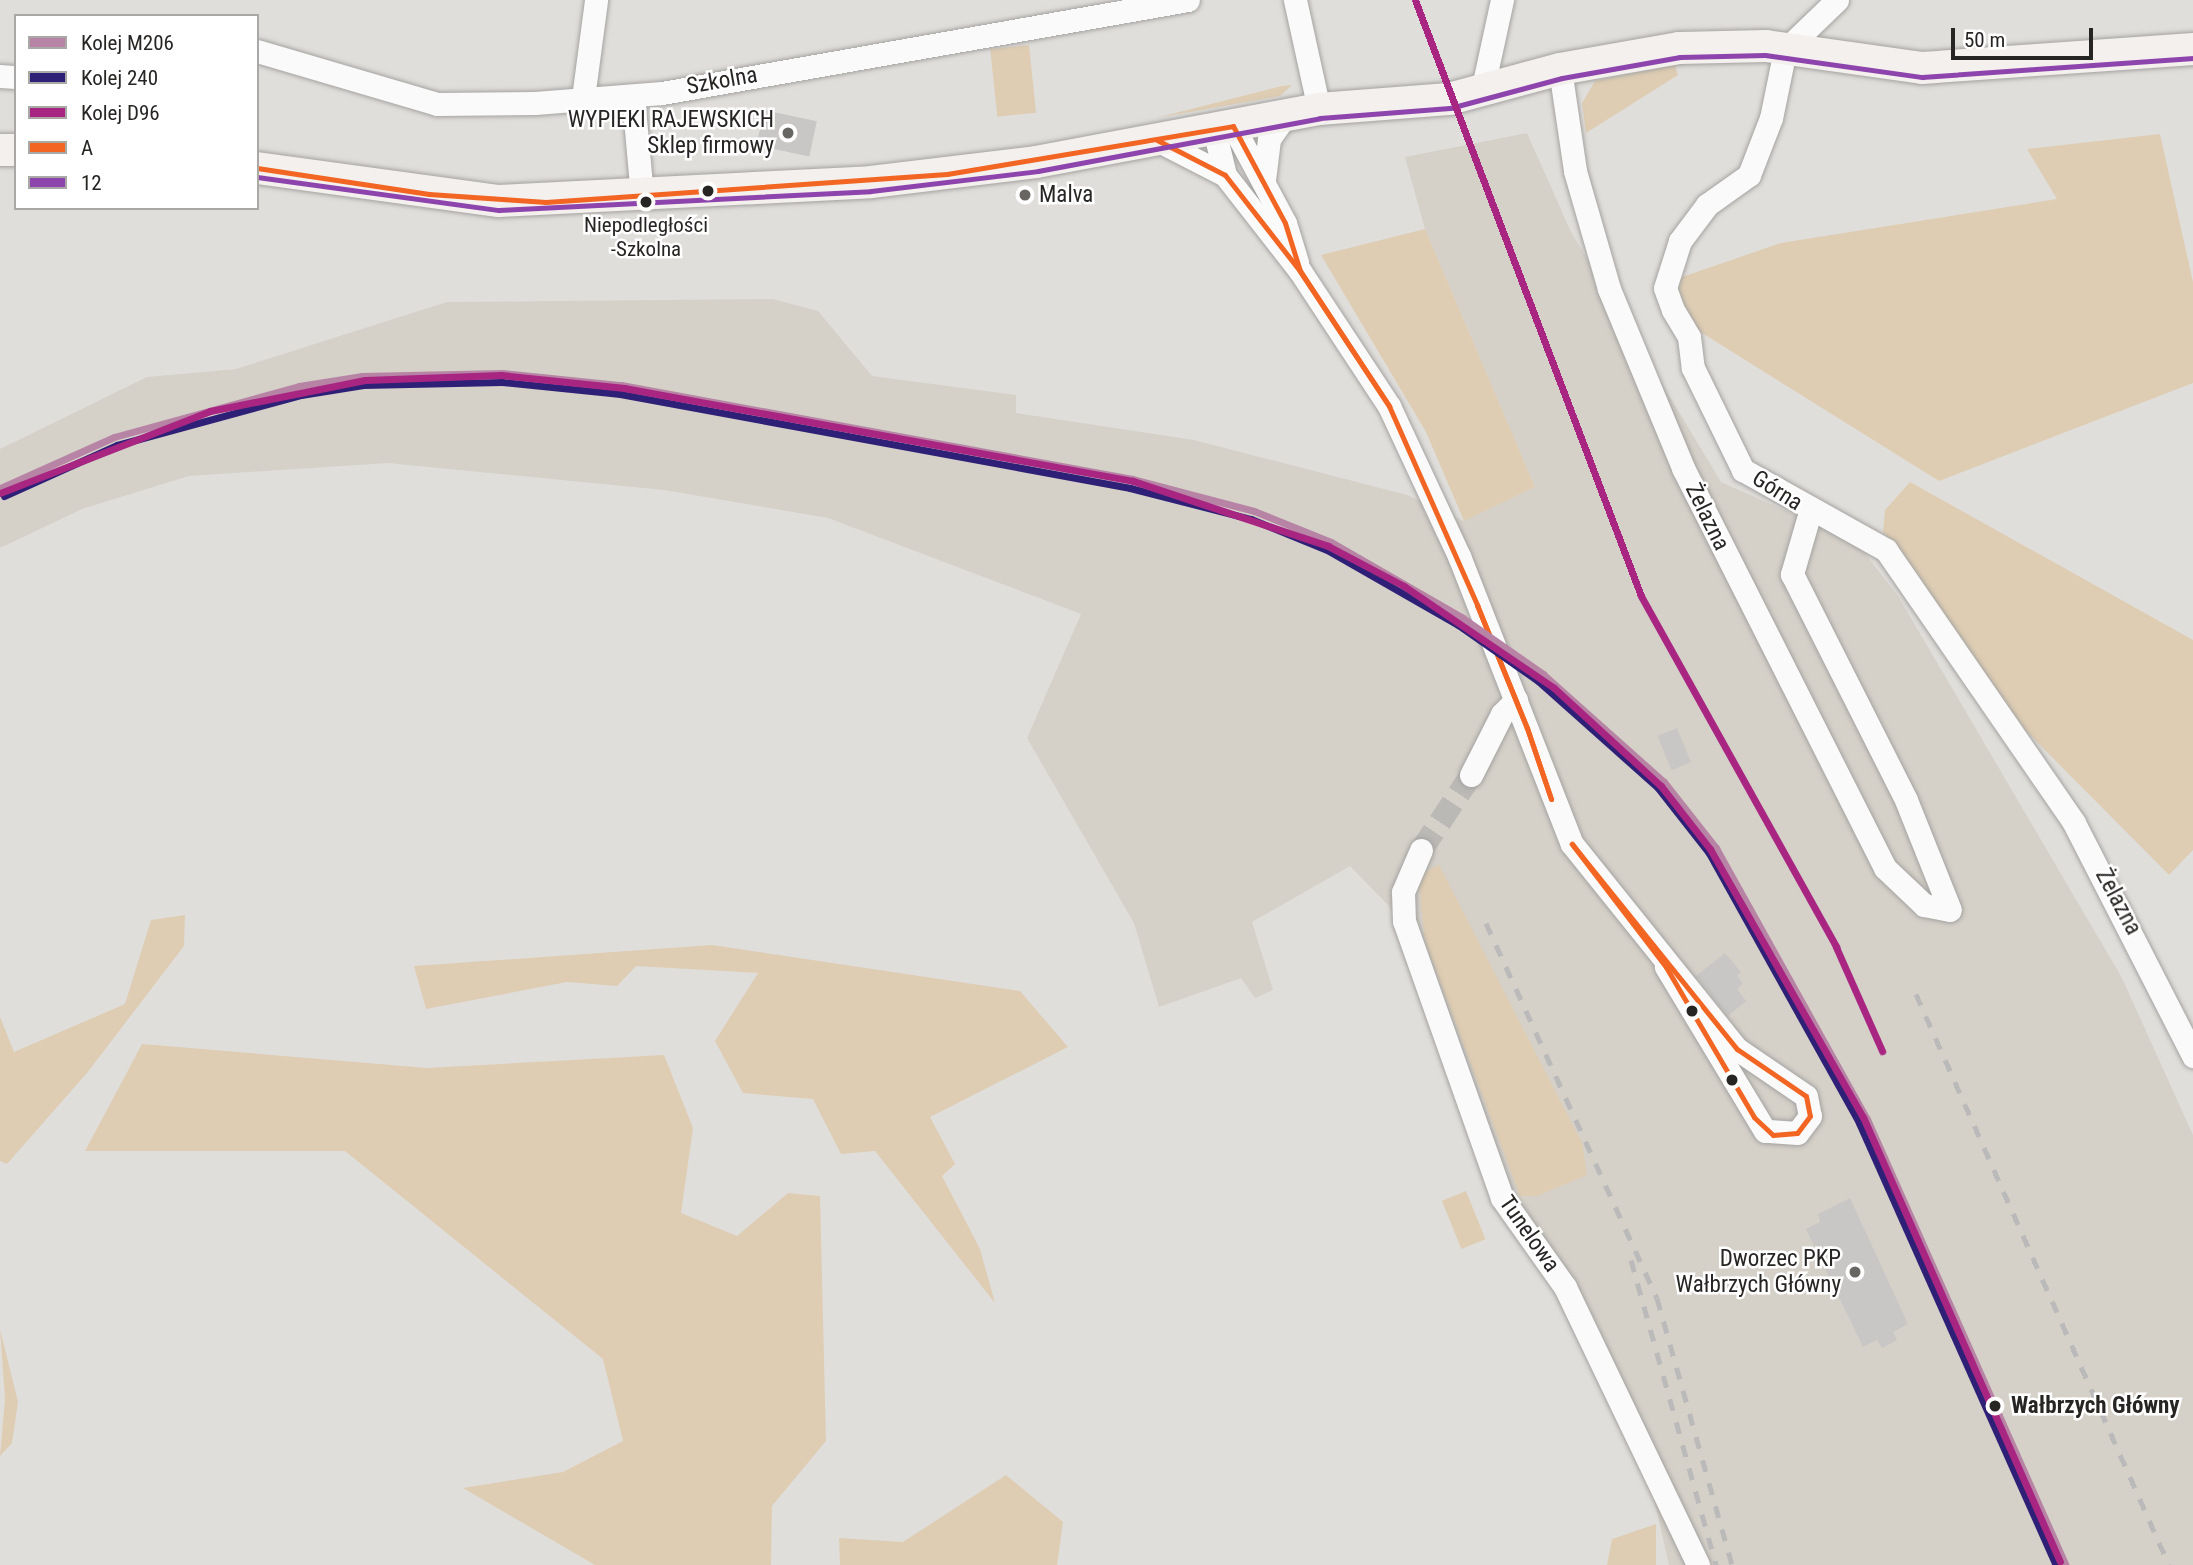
<!DOCTYPE html>
<meta charset="utf-8">
<style>
body{margin:0}
#map{position:relative;width:2193px;height:1565px;overflow:hidden;background:#e0dedb;font-family:"Roboto Condensed",sans-serif}
div>[style]{position:absolute}
[style*='--x']{left:calc(var(--x)*1px);top:calc(var(--y)*1px);width:calc(var(--w)*1px);rotate:calc(var(--a)*1deg)}
.built>*{inset:0;background:#d5d0c8}
.green>*{inset:0;background:#decdb3;transform-origin:0 0}
.building>*{inset:0;background:#c9c7c5;transform-origin:0 0}
.street-tunnel>*{height:23px;margin-top:-11.5px;transform-origin:0;background:repeating-linear-gradient(90deg,#bbb9b6 0 23px,transparent 0 34px)}
.roads{filter:drop-shadow(0 0 2px #a4a3a1) drop-shadow(0 0 2px #a4a3a1)}
.street>*{height:23px;margin:-11.5px;padding:0 11.5px;transform-origin:11.5px;border-radius:11.5px;background:#fafafa}
.secondary>*{height:32px;margin:-16px;padding:0 16px;transform-origin:16px;border-radius:16px;background:#f3f0ed}
.rail>*{height:5px;margin-top:-2.5px;transform-origin:0;background:repeating-linear-gradient(90deg,#bbbaba 0 12px,transparent 0 24px)}
.bus-1>*{height:5px;margin:-2.5px;padding:0 2.5px;transform-origin:2.5px;border-radius:2.5px;background:#f26522}
.bus-2>*{height:5px;margin:-2.5px;padding:0 2.5px;transform-origin:2.5px;border-radius:2.5px;background:#8e44ad}
.rail-1>*{height:7px;margin:-3.5px;padding:0 3.5px;transform-origin:3.5px;border-radius:3.5px;background:#b784a5}
.rail-2>*{height:7px;margin:-3.5px;padding:0 3.5px;transform-origin:3.5px;border-radius:3.5px;background:#2e2076}
.rail-3>*{height:7px;margin:-3.5px;padding:0 3.5px;transform-origin:3.5px;border-radius:3.5px;background:#a82682}
.dots>*{width:19px;height:19px;translate:-50% -50%;box-sizing:border-box;border:4px solid #fff;border-radius:50%}
span{translate:-50% -50%;white-space:nowrap;text-align:center;line-height:1.15;-webkit-text-stroke:5px #fff;paint-order:stroke}
.bus-label{font-size:21px;color:#272523}
.street-label{font-size:23px;color:#272523}
.poi-label{font-size:23px;color:#272523}
.right{translate:-100% -50%;text-align:right}
.left{translate:0 -50%;text-align:left}
.stop-label{font-size:23px;color:#272523;font-weight:700}
.legend{position:absolute;left:14px;top:14px;width:245px;height:196px;box-sizing:border-box;background:#fff;border:2px solid #a9a8a7;margin:0;padding:9px 12px;list-style:none;font-size:21px;color:#272523}
.legend li{display:flex;align-items:center;gap:14px;height:35px}
.legend b{width:35px;border:2px solid #a9a8a7}
.scale{position:absolute;left:1951px;top:28px;width:142px;height:32px;box-sizing:border-box;border:4px solid #272523;border-top:0;padding-left:9px;font-size:21px;line-height:24px;white-space:nowrap;color:#272523;-webkit-text-stroke:5px #fff;paint-order:stroke}
</style>
<div id="map">
<div class="built">
<div style="clip-path:polygon(1527px 133px,1571px 232px,1721px 482px,1856px 542px,1898px 596px,2122px 978px,2193px 1135px,2193px 1565px,1669px 1565px,1651px 1486px,1528px 1212px,1508px 1193px,1420px 950px,1387px 904px,1350px 866px,1252px 922px,1273px 990px,1255px 998px,1241px 978px,1159px 1007px,1134px 923px,1027px 738px,1081px 614px,828px 518px,664px 490px,388px 463px,189px 476px,82px 509px,0 548px,0 449px,147px 377px,236px 369px,447px 302px,773px 299px,818px 311px,872px 376px,1016px 395px,1016px 413px,1194px 440px,1407px 495px,1464px 521px,1535px 487px,1425px 229px,1405px 157px)"></div>
</div>
<div class="green">
<div style="left:1029px;top:45px;width:68px;height:39px;rotate:84deg"></div>
<div style="clip-path:polygon(1675px 65px,1678px 75px,1586px 133px,1582px 103px,1595px 81px)"></div>
<div style="clip-path:polygon(1292px 85px,1280px 96px,1156px 118px,1282px 86px)"></div>
<div style="clip-path:polygon(2160px 134px,2193px 282px,2193px 383px,1939px 481px,1691px 326px,1682px 302px,1678px 285px,1682px 277px,1781px 243px,2057px 199px,2027px 149px)"></div>
<div style="clip-path:polygon(1425px 229px,1535px 487px,1464px 521px,1426px 432px,1321px 255px)"></div>
<div style="clip-path:polygon(1910px 482px,2193px 640px,2193px 850px,2169px 875px,2026px 731px,1883px 532px,1885px 510px)"></div>
<div style="clip-path:polygon(1439px 865px,1582px 1143px,1587px 1175px,1537px 1196px,1520px 1196px,1425px 942px,1418px 875px)"></div>
<div style="clip-path:polygon(185px 915px,184px 946px,87px 1073px,7px 1164px,0 1161px,0 1017px,14px 1052px,125px 1004px,151px 920px)"></div>
<div style="clip-path:polygon(712px 945px,1020px 991px,1068px 1047px,930px 1117px,955px 1164px,942px 1176px,980px 1249px,995px 1303px,875px 1151px,841px 1154px,813px 1099px,743px 1093px,715px 1041px,758px 973px,636px 966px,617px 986px,567px 982px,426px 1009px,414px 966px)"></div>
<div style="clip-path:polygon(142px 1044px,427px 1068px,664px 1055px,693px 1128px,681px 1213px,737px 1236px,788px 1193px,820px 1196px,826px 1441px,772px 1506px,771px 1565px,595px 1565px,463px 1488px,563px 1472px,623px 1441px,603px 1359px,345px 1151px,85px 1151px)"></div>
<div style="left:1466px;top:1191px;width:52px;height:26px;rotate:68deg"></div>
<div style="clip-path:polygon(0 1329px,18px 1402px,12px 1443px,0 1456px,5px 1398px)"></div>
<div style="clip-path:polygon(1006px 1475px,1063px 1522px,1057px 1565px,840px 1565px,839px 1538px,903px 1542px)"></div>
<div style="clip-path:polygon(1656px 1524px,1656px 1565px,1607px 1565px,1612px 1539px)"></div>
</div>
<div class="building">
<div style="left:764px;top:110px;width:54px;height:36px;rotate:12deg"></div>
<div style="left:1677px;top:728px;width:37px;height:21px;rotate:68deg"></div>
<div style="clip-path:polygon(1725px 953px,1741px 972px,1737px 976px,1743px 983px,1737px 989px,1746px 1001px,1728px 1016px,1696px 976px)"></div>
<div style="clip-path:polygon(1850px 1198px,1908px 1324px,1893px 1332px,1897px 1340px,1882px 1348px,1877px 1340px,1863px 1347px,1806px 1229px,1820px 1222px,1818px 1214px)"></div>
</div>
<div class="street-tunnel">
<div style="--x:1421;--y:850;--w:90;--a:-56.3"></div>
</div>
<div class="roads">
<div class="street">
<div style="--x:1295;--y:0;--w:112;--a:77.6"></div>
<div style="--x:1837;--y:0;--w:72;--a:136.1"></div>
<div style="--x:1785;--y:50;--w:69;--a:101.6"></div>
<div style="--x:1771;--y:118;--w:61;--a:111.1"></div>
<div style="--x:1749;--y:175;--w:52;--a:144.5"></div>
<div style="--x:1707;--y:205;--w:45;--a:126.9"></div>
<div style="--x:1680;--y:241;--w:49;--a:107.7"></div>
<div style="--x:1665;--y:288;--w:23;--a:70"></div>
<div style="--x:1673;--y:310;--w:31;--a:59"></div>
<div style="--x:1689;--y:337;--w:31;--a:83"></div>
<div style="--x:1693;--y:368;--w:114;--a:63.9"></div>
<div style="--x:1743;--y:470;--w:164;--a:29.2"></div>
<div style="--x:1886;--y:550;--w:331;--a:55.4"></div>
<div style="--x:2074;--y:823;--w:262;--a:62.9"></div>
<div style="--x:257;--y:51;--w:188;--a:16.4"></div>
<div style="--x:437;--y:104;--w:98;--a:-0.6"></div>
<div style="--x:535;--y:103;--w:127;--a:-4.5"></div>
<div style="--x:662;--y:93;--w:534;--a:-10.03"></div>
<div style="--x:1560;--y:69;--w:103;--a:81.6"></div>
<div style="--x:1575;--y:171;--w:123;--a:73.9"></div>
<div style="--x:1609;--y:289;--w:194;--a:67.5"></div>
<div style="--x:1683;--y:468;--w:448;--a:63.2"></div>
<div style="--x:1885;--y:868;--w:54;--a:43.5"></div>
<div style="--x:1924;--y:905;--w:26;--a:11"></div>
<div style="--x:0;--y:76;--w:16;--a:4"></div>
<div style="--x:1483;--y:87;--w:89;--a:-77.7"></div>
<div style="--x:633;--y:97;--w:98;--a:84.8"></div>
<div style="--x:583;--y:98;--w:99;--a:-82.4"></div>
<div style="--x:1233;--y:126;--w:110;--a:61.8"></div>
<div style="--x:1285;--y:223;--w:41;--a:72.9"></div>
<div style="--x:1214;--y:129;--w:47;--a:76.6"></div>
<div style="--x:1225;--y:175;--w:122;--a:52"></div>
<div style="--x:1300;--y:271;--w:162;--a:56.6"></div>
<div style="--x:1389;--y:406;--w:166;--a:65"></div>
<div style="--x:1459;--y:556;--w:309;--a:68.6"></div>
<div style="--x:1572;--y:844;--w:263;--a:51.2"></div>
<div style="--x:1737;--y:1049;--w:83;--a:34.3"></div>
<div style="--x:1806;--y:1096;--w:20;--a:79"></div>
<div style="--x:1810;--y:1116;--w:21;--a:127"></div>
<div style="--x:1797;--y:1133;--w:32;--a:-176"></div>
<div style="--x:1765;--y:1131;--w:192;--a:-121.1"></div>
<div style="--x:1157;--y:140;--w:76;--a:27.2"></div>
<div style="--x:1264;--y:180;--w:41;--a:-83"></div>
<div style="--x:1269;--y:139;--w:28;--a:-55"></div>
<div style="--x:1810;--y:512;--w:65;--a:106.2"></div>
<div style="--x:1792;--y:574;--w:253;--a:63.2"></div>
<div style="--x:1906;--y:800;--w:118;--a:68.2"></div>
<div style="--x:1471;--y:775;--w:68;--a:-63.1"></div>
<div style="--x:1502;--y:714;--w:20;--a:-45"></div>
<div style="--x:1421;--y:850;--w:46;--a:113.2"></div>
<div style="--x:1403;--y:892;--w:29;--a:88"></div>
<div style="--x:1404;--y:921;--w:294;--a:70.5"></div>
<div style="--x:1502;--y:1198;--w:109;--a:54.7"></div>
<div style="--x:1565;--y:1287;--w:308;--a:64.4"></div>
</div>
<div class="secondary">
<div style="--x:0;--y:150;--w:16;--a:0"></div>
<div style="--x:257;--y:168;--w:244;--a:7.8"></div>
<div style="--x:499;--y:201;--w:372;--a:-2.9"></div>
<div style="--x:871;--y:182;--w:166;--a:-6.9"></div>
<div style="--x:1036;--y:162;--w:288;--a:-10.6"></div>
<div style="--x:1319;--y:109;--w:130;--a:-4.4"></div>
<div style="--x:1449;--y:99;--w:115;--a:-15.1"></div>
<div style="--x:1560;--y:69;--w:121;--a:-10"></div>
<div style="--x:1679;--y:48;--w:87;--a:-1.3"></div>
<div style="--x:1766;--y:46;--w:158;--a:8"></div>
<div style="--x:1922;--y:68;--w:272;--a:-4"></div>
</div>
</div>
<div class="rail">
<div style="--x:1486;--y:923;--w:412;--a:65.5"></div>
<div style="--x:1657;--y:1298;--w:277;--a:74.3"></div>
<div style="--x:1916;--y:994;--w:625;--a:66.1"></div>
<div style="--x:1631;--y:1260;--w:317;--a:74.4"></div>
</div>
<div class="bus-1">
<div style="--x:1157;--y:140;--w:76;--a:27.2"></div>
<div style="--x:1225;--y:175;--w:122;--a:52"></div>
<div style="--x:257;--y:168;--w:174;--a:8.6"></div>
<div style="--x:429;--y:194;--w:117;--a:3.9"></div>
<div style="--x:546;--y:202;--w:402;--a:-4"></div>
<div style="--x:947;--y:174;--w:290;--a:-9.5"></div>
<div style="--x:1233;--y:126;--w:110;--a:61.8"></div>
<div style="--x:1285;--y:223;--w:50;--a:72.6"></div>
<div style="--x:1300;--y:271;--w:162;--a:56.6"></div>
<div style="--x:1300;--y:271;--w:162;--a:56.6"></div>
<div style="--x:1389;--y:406;--w:218;--a:66.1"></div>
<div style="--x:1477;--y:605;--w:133;--a:67.9"></div>
<div style="--x:1477;--y:605;--w:133;--a:67.9"></div>
<div style="--x:1527;--y:728;--w:75;--a:71.3"></div>
<div style="--x:1527;--y:728;--w:75;--a:71.3"></div>
<div style="--x:1572;--y:844;--w:263;--a:51.2"></div>
<div style="--x:1737;--y:1049;--w:83;--a:34.3"></div>
<div style="--x:1806;--y:1096;--w:20;--a:79"></div>
<div style="--x:1810;--y:1116;--w:21;--a:127"></div>
<div style="--x:1797;--y:1133;--w:24;--a:175"></div>
<div style="--x:1773;--y:1135;--w:26;--a:-137"></div>
<div style="--x:1754;--y:1117;--w:174;--a:-120.4"></div>
<div style="--x:1666;--y:967;--w:155;--a:-127.4"></div>
</div>
<div class="bus-2">
<div style="--x:257;--y:177;--w:244;--a:7.8"></div>
<div style="--x:499;--y:210;--w:372;--a:-2.9"></div>
<div style="--x:871;--y:191;--w:168;--a:-6.8"></div>
<div style="--x:1038;--y:171;--w:287;--a:-10.6"></div>
<div style="--x:1320;--y:118;--w:130;--a:-4.4"></div>
<div style="--x:1450;--y:108;--w:116;--a:-15"></div>
<div style="--x:1562;--y:78;--w:120;--a:-10.1"></div>
<div style="--x:1680;--y:57;--w:85;--a:-1.3"></div>
<div style="--x:1765;--y:55;--w:159;--a:8"></div>
<div style="--x:1922;--y:77;--w:272;--a:-4"></div>
</div>
<div class="rail-1">
<div style="--x:0;--y:488;--w:125;--a:-24.1"></div>
<div style="--x:114;--y:437;--w:192;--a:-15.4"></div>
<div style="--x:299;--y:386;--w:64;--a:-9"></div>
<div style="--x:362;--y:376;--w:140;--a:-1.2"></div>
<div style="--x:502;--y:373;--w:120;--a:5.8"></div>
<div style="--x:621;--y:385;--w:520;--a:10.42"></div>
<div style="--x:1132;--y:479;--w:126;--a:14.7"></div>
<div style="--x:1254;--y:511;--w:83;--a:21.9"></div>
<div style="--x:1331;--y:542;--w:152;--a:29.9"></div>
<div style="--x:1463;--y:618;--w:98;--a:35"></div>
<div style="--x:1543;--y:674;--w:162;--a:41.8"></div>
<div style="--x:1664;--y:782;--w:84;--a:51.8"></div>
<div style="--x:1716;--y:848;--w:310;--a:60.9"></div>
<div style="--x:1867;--y:1119;--w:488;--a:66"></div>
</div>
<div class="rail-2">
<div style="--x:4;--y:496;--w:124;--a:-24.3"></div>
<div style="--x:117;--y:445;--w:191;--a:-15.2"></div>
<div style="--x:301;--y:395;--w:63;--a:-9.2"></div>
<div style="--x:363;--y:385;--w:139;--a:-1.2"></div>
<div style="--x:502;--y:382;--w:119;--a:5.8"></div>
<div style="--x:620;--y:394;--w:519;--a:10.44"></div>
<div style="--x:1130;--y:488;--w:125;--a:14.4"></div>
<div style="--x:1251;--y:519;--w:82;--a:22.2"></div>
<div style="--x:1327;--y:550;--w:151;--a:29.8"></div>
<div style="--x:1458;--y:625;--w:98;--a:35"></div>
<div style="--x:1538;--y:681;--w:161;--a:41.7"></div>
<div style="--x:1658;--y:788;--w:83;--a:51.9"></div>
<div style="--x:1709;--y:853;--w:309;--a:60.9"></div>
<div style="--x:1859;--y:1123;--w:484;--a:66"></div>
</div>
<div class="rail-3">
<div style="--x:1415;--y:0;--w:637;--a:69.23"></div>
<div style="--x:1641;--y:596;--w:402;--a:60.9"></div>
<div style="--x:1836;--y:947;--w:114;--a:66.1"></div>
<div style="--x:0;--y:493;--w:225;--a:-21.3"></div>
<div style="--x:210;--y:411;--w:158;--a:-11.3"></div>
<div style="--x:365;--y:380;--w:136;--a:-2.1"></div>
<div style="--x:501;--y:375;--w:124;--a:6"></div>
<div style="--x:624;--y:388;--w:517;--a:10.35"></div>
<div style="--x:1133;--y:481;--w:206;--a:18.4"></div>
<div style="--x:1328;--y:546;--w:86;--a:27.8"></div>
<div style="--x:1404;--y:586;--w:181;--a:34.2"></div>
<div style="--x:1554;--y:688;--w:145;--a:42.5"></div>
<div style="--x:1661;--y:786;--w:80;--a:52.1"></div>
<div style="--x:1710;--y:849;--w:309;--a:60.3"></div>
<div style="--x:1863;--y:1117;--w:486;--a:66.1"></div>
</div>
<div class="dots">
<div style="left:788px;top:133px;background:#686663"></div>
<div style="left:708px;top:191px;background:#272523"></div>
<div style="left:1025px;top:195px;background:#686663"></div>
<div style="left:646px;top:202px;background:#272523"></div>
<div style="left:1692px;top:1011px;background:#272523"></div>
<div style="left:1732px;top:1080px;background:#272523"></div>
<div style="left:1855px;top:1272px;background:#686663"></div>
<div style="left:1995px;top:1406px;background:#272523"></div>
</div>
<div class="bus-label">
<span style="left:646px;top:237px">Niepodległości<br>-Szkolna</span>
</div>
<div class="street-label">
<span style="left:722px;top:81px;rotate:-10deg">Szkolna</span>
<span style="left:1777px;top:491px;rotate:32deg">Górna</span>
<span style="left:1707px;top:517px;rotate:64deg">Żelazna</span>
<span style="left:2118px;top:902px;rotate:62deg">Żelazna</span>
<span style="left:1529px;top:1234px;rotate:55deg">Tunelowa</span>
</div>
<div class="poi-label">
<span class="right" style="left:774px;top:133px">WYPIEKI RAJEWSKICH<br>Sklep firmowy</span>
<span class="left" style="left:1039px;top:195px">Malva</span>
<span class="right" style="left:1841px;top:1272px">Dworzec PKP<br>Wałbrzych Główny</span>
</div>
<div class="stop-label">
<span class="left" style="left:2011px;top:1406px">Wałbrzych Główny</span>
</div>
<ul class="legend">
<li><b style="height:9px;background:#b784a5"></b>Kolej M206</li>
<li><b style="height:9px;background:#2e2076"></b>Kolej 240</li>
<li><b style="height:9px;background:#a82682"></b>Kolej D96</li>
<li><b style="height:9px;background:#f26522"></b>A</li>
<li><b style="height:9px;background:#8e44ad"></b>12</li>
</ul>
<div class="scale">50 m</div>
</div>
